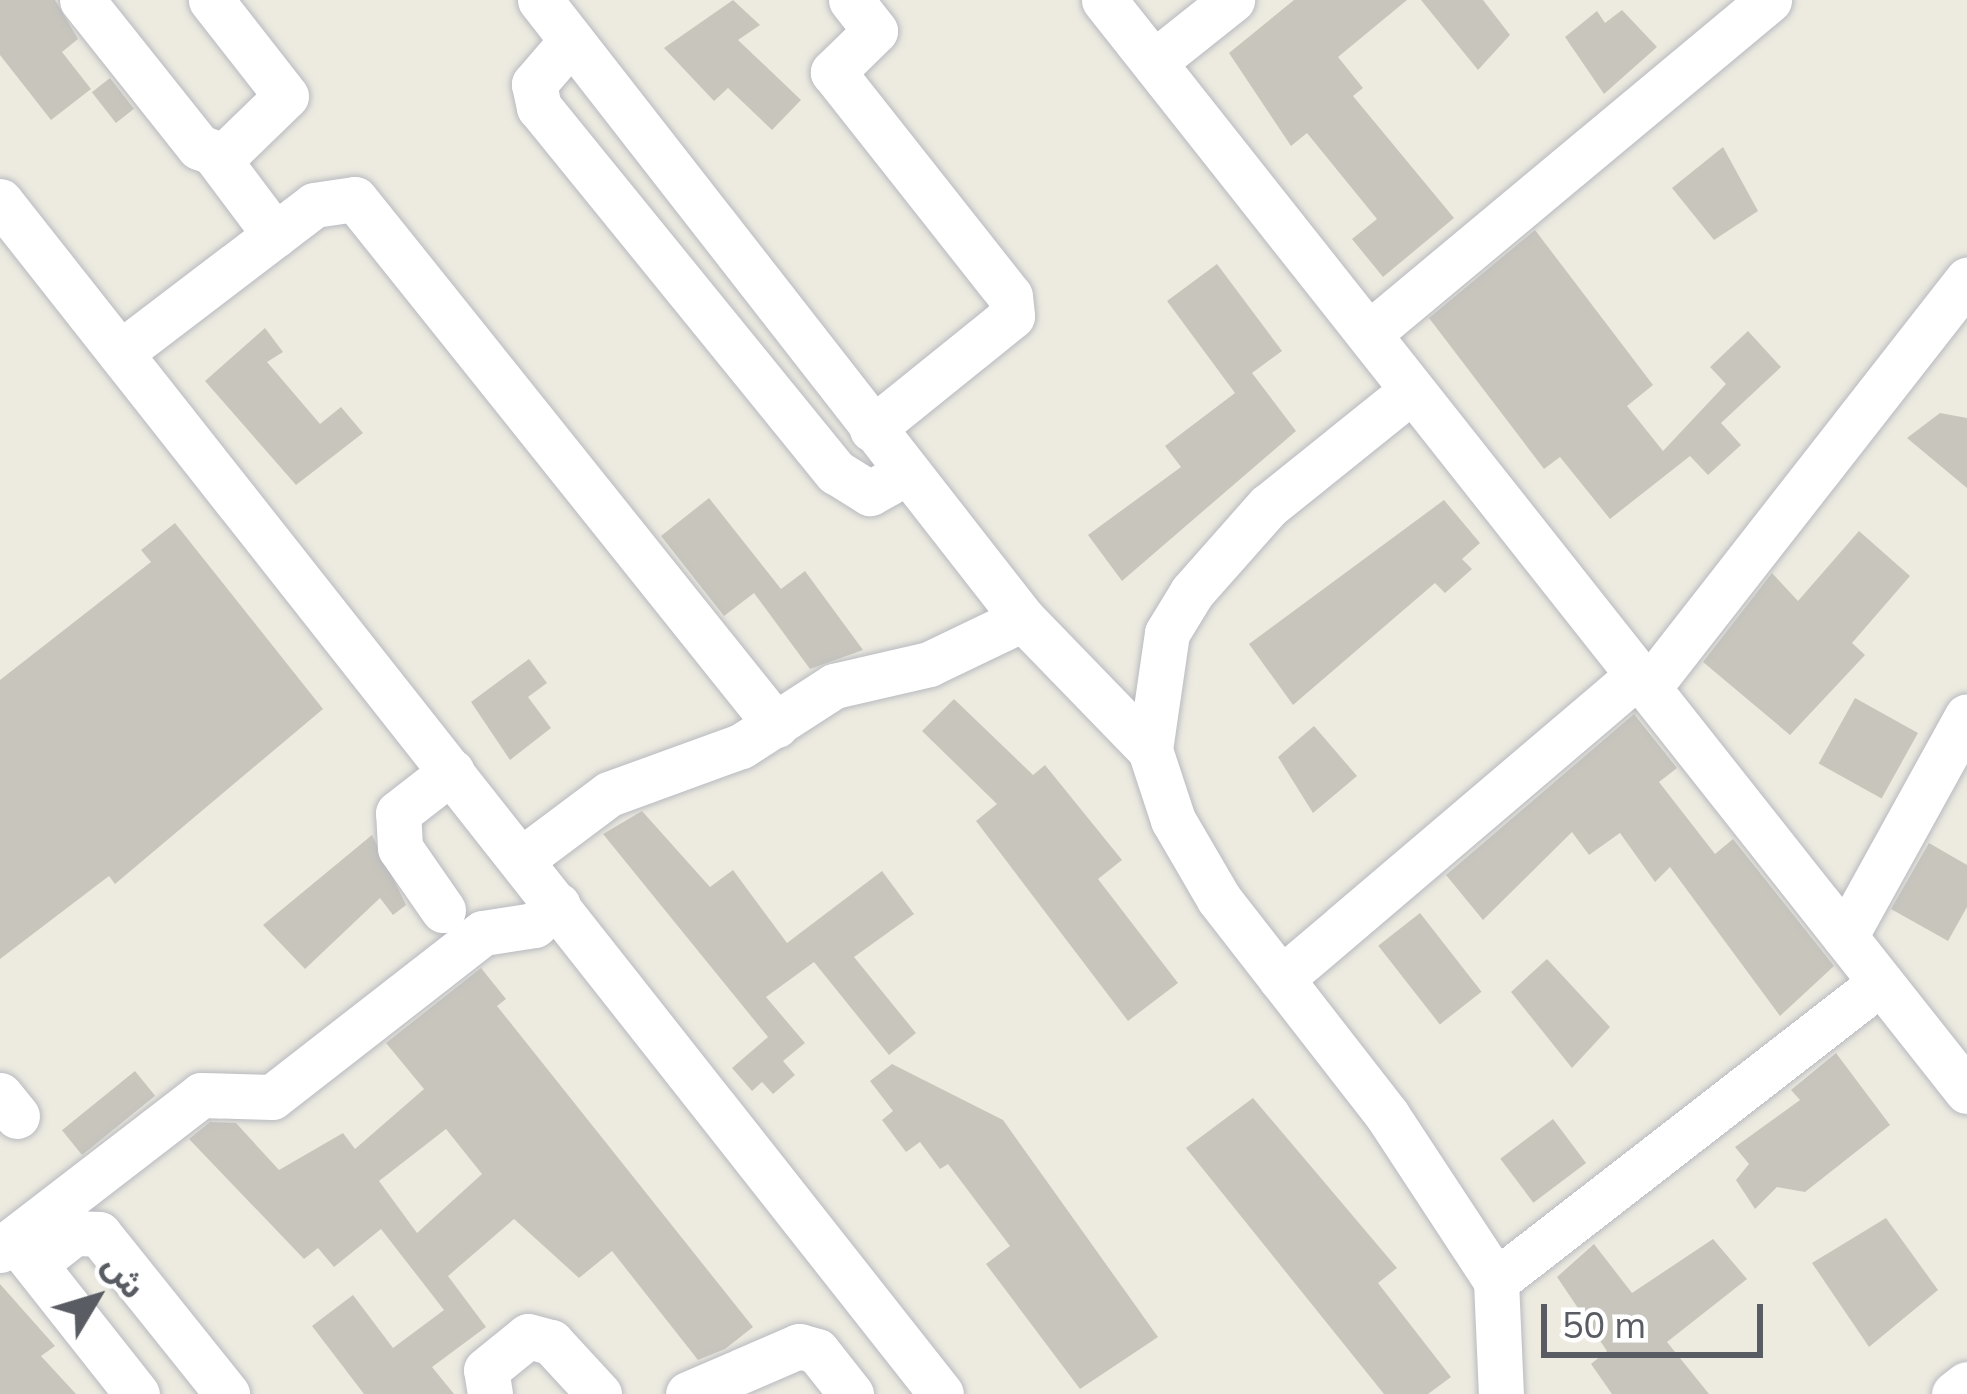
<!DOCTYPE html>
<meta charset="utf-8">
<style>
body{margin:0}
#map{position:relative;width:1967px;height:1394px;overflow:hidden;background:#edebe0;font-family:Mulish,"Noto Sans Arabic",sans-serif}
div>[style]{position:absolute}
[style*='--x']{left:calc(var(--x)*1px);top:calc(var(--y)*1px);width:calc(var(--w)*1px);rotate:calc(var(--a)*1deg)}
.building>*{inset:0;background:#c8c5bd;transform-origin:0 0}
.roads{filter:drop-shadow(0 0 3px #b8bac0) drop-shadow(0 0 3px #b8bac0)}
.minor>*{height:45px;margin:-22.5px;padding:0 22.5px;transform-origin:22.5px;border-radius:22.5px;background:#fff}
span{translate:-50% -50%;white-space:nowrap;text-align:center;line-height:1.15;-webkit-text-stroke:12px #fff;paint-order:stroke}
.north{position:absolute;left:36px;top:1238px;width:120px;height:120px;-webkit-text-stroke:9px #fff;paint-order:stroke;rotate:52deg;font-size:33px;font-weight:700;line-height:48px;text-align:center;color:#595c62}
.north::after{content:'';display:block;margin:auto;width:42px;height:54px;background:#595c62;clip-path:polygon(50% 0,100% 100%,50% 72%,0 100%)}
.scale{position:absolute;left:1541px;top:1304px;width:222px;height:54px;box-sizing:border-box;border:6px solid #595c62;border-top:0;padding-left:15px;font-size:36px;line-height:42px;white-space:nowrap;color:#595c62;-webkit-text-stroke:9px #fff;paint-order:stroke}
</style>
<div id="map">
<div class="building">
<div style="clip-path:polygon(0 0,55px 0,78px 39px,62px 52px,91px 89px,51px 120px,0 55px)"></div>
<div style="clip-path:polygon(733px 0,760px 25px,738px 40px,801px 100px,772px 130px,728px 88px,714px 101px,664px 48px)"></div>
<div style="clip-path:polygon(1294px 0,1407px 0,1338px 57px,1363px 88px,1353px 96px,1454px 218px,1383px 277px,1352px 239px,1377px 219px,1307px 133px,1291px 146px,1229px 53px)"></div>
<div style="clip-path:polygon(1421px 0,1483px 0,1510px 35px,1478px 70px)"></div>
<div style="clip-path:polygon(1622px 10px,1657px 47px,1604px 94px,1565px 37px,1597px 11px,1605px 23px)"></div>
<div style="left:110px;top:78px;width:39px;height:23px;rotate:52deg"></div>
<div style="clip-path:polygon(1723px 147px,1758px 211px,1714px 240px,1672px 188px)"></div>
<div style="clip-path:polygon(1535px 230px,1653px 385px,1627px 406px,1663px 451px,1726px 384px,1710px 367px,1748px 331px,1781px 367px,1721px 423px,1741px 445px,1708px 475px,1690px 456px,1610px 519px,1560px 457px,1544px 469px,1429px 318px)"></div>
<div style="clip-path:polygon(1217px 264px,1282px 351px,1252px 373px,1296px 431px,1122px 581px,1088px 535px,1181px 467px,1165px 446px,1235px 393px,1167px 301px)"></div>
<div style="clip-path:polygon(265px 328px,283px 352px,267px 362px,320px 424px,341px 407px,363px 433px,296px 485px,205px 381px)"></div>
<div style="clip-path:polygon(1940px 413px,1967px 418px,1967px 488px,1907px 438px)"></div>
<div style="clip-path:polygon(709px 498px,781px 589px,805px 571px,863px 650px,810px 669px,754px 593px,724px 616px,661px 536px)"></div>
<div style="clip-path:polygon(1444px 500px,1480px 543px,1462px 559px,1472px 569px,1445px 593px,1435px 583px,1293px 705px,1249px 644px)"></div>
<div style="clip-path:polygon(175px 523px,323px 709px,115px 884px,109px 876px,0 959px,0 680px,151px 562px,141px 550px)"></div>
<div style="clip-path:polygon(1859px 531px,1910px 576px,1852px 643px,1865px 655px,1790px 735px,1703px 662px,1772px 573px,1798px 601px)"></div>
<div style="clip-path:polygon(529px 659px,547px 683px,528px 697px,551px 728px,510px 760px,471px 702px)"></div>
<div style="left:1855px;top:698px;width:72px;height:75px;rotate:29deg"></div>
<div style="clip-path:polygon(954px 699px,1033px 775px,1045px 765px,1122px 860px,1098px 879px,1178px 983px,1128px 1021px,976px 821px,997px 804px,922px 731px)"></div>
<div style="clip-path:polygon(1634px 714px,1677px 768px,1659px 782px,1715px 854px,1733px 839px,1834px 966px,1780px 1016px,1670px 867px,1655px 882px,1620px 833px,1589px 855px,1572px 832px,1483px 920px,1446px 875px)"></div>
<div style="clip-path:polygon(1314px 726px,1357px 776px,1313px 813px,1278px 757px)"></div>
<div style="clip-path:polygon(642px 811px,710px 887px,733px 870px,787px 943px,882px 871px,914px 914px,854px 957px,916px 1033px,889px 1055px,814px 962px,766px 997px,805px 1043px,783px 1061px,795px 1075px,773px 1094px,762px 1082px,752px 1091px,732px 1068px,768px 1037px,603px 834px)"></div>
<div style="clip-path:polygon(372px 835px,406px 905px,393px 915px,380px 898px,305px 969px,263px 925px)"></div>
<div style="clip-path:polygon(1929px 843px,1967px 865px,1967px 907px,1948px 941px,1891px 909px)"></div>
<div style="left:1420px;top:913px;width:100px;height:53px;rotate:52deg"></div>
<div style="clip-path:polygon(1547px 959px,1610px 1027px,1572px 1068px,1511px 992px)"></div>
<div style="clip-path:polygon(evenodd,481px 968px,506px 999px,497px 1006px,753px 1327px,725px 1349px,698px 1360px,612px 1251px,579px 1278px,514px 1219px,448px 1276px,486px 1327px,432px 1367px,454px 1394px,364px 1394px,312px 1326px,353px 1295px,393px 1348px,444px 1310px,381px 1229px,334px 1267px,318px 1248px,304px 1259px,189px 1139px,210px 1122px,236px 1123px,279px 1170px,343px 1133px,355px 1149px,424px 1089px,386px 1043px,481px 968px,446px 1129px,482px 1174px,417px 1233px,379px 1181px,446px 1129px)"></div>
<div style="clip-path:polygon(1836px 1053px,1890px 1125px,1805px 1192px,1777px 1187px,1755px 1209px,1736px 1180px,1749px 1164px,1735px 1147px,1800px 1100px,1791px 1090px)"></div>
<div style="clip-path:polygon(892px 1064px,1003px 1120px,1158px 1337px,1080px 1389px,986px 1264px,1010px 1246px,948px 1164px,940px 1169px,920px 1142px,906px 1152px,882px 1120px,893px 1111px,870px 1081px)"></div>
<div style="left:135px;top:1071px;width:32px;height:94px;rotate:51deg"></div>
<div style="clip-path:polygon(1253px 1098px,1397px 1268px,1378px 1283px,1451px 1377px,1428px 1394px,1384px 1394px,1186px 1148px)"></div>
<div style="left:1553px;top:1119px;width:55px;height:66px;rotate:53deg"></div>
<div style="clip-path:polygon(1886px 1218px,1938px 1290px,1869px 1347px,1812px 1263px)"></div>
<div style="clip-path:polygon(1713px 1239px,1747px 1279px,1667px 1342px,1709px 1394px,1612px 1394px,1591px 1364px,1607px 1351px,1557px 1277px,1594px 1244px,1632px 1293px)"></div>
<div style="clip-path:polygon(0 1284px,55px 1346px,41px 1356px,76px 1394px,0 1394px)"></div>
</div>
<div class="roads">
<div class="minor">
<div style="--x:82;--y:0;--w:188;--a:51.5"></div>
<div style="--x:199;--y:147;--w:27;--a:20"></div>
<div style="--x:224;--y:156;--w:86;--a:-44.1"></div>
<div style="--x:286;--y:96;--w:122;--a:-128"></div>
<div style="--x:540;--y:0;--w:785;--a:52.04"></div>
<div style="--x:1023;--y:619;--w:182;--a:45.9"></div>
<div style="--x:851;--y:0;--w:39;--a:52"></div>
<div style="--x:875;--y:31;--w:59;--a:135.7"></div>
<div style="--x:833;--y:72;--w:285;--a:51.7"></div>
<div style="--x:1010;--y:296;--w:20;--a:84"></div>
<div style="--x:1012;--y:316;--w:180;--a:141.1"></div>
<div style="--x:1104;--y:0;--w:1391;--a:51.66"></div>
<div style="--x:571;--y:41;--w:57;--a:130.7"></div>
<div style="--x:534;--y:84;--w:24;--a:78"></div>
<div style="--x:539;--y:107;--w:471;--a:50.9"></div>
<div style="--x:836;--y:472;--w:40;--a:32"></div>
<div style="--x:870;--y:493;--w:41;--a:-29.1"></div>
<div style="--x:1154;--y:62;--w:100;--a:-38.5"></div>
<div style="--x:215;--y:155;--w:100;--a:53.1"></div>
<div style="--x:0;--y:201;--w:1519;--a:51.73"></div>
<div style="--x:1372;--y:331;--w:517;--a:-39.82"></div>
<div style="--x:120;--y:353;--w:244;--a:-37.3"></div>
<div style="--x:314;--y:205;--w:41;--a:-8.3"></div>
<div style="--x:355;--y:199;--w:674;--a:51.33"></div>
<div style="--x:1410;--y:392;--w:182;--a:141.2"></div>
<div style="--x:1268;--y:506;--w:115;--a:131.5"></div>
<div style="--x:1192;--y:592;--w:48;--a:121.4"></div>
<div style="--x:1167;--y:633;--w:118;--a:98.3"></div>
<div style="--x:1150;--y:750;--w:74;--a:71.8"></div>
<div style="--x:1173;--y:820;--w:91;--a:59.8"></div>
<div style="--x:1219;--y:899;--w:274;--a:52.1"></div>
<div style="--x:1387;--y:1115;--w:199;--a:56.7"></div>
<div style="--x:1496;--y:1281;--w:113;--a:87.5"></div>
<div style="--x:1649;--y:687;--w:517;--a:-52"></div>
<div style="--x:522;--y:859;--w:109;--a:-36.8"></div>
<div style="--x:609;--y:794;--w:140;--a:-20"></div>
<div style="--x:741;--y:746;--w:111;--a:-32.8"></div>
<div style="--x:834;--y:686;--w:98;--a:-13"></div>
<div style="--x:929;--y:664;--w:104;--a:-25.6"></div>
<div style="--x:443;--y:910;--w:75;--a:-124.7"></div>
<div style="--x:400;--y:848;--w:35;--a:-93"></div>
<div style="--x:398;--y:813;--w:68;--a:-37.9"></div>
<div style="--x:1845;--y:937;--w:252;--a:-61.1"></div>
<div style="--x:1281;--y:979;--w:471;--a:-40.4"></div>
<div style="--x:0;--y:1095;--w:27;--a:51"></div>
<div style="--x:16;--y:1241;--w:195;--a:51.7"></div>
<div style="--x:0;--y:1250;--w:254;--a:-37.6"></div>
<div style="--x:201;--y:1095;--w:71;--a:1.6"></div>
<div style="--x:272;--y:1097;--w:267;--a:-37.9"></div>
<div style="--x:483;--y:933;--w:52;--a:-8.9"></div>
<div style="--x:534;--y:925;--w:31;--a:-40"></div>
<div style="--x:35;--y:1264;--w:50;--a:-38.5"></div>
<div style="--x:74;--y:1233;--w:25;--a:2"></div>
<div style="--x:99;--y:1234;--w:205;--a:51.3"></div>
<div style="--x:1496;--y:1281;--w:487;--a:-37.8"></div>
<div style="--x:490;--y:1394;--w:24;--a:-99"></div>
<div style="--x:486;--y:1370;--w:54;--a:-39"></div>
<div style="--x:528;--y:1336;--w:24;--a:15"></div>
<div style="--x:551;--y:1342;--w:71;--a:47.3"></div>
<div style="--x:688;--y:1394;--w:121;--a:-23.4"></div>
<div style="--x:799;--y:1346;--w:19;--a:16"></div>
<div style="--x:817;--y:1351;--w:55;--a:51.7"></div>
<div style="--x:1954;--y:1394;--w:16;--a:-38"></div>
</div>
</div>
<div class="north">ش</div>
<div class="scale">50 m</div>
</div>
